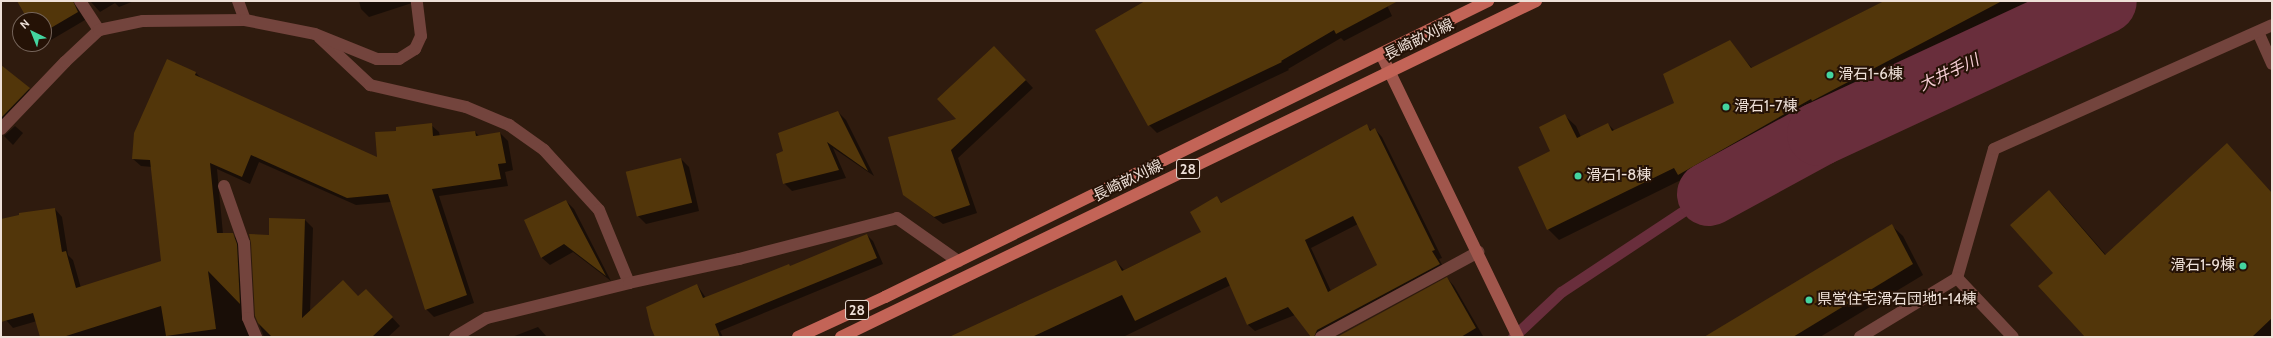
<!DOCTYPE html>
<meta charset="utf-8">
<style>
body{margin:0}
#map{position:relative;width:2273px;height:338px;overflow:hidden;background:#2f1b0e;font-family:Cabin,"Noto Sans JP",sans-serif}
div>[style]{position:absolute}
[style*='--x']{left:calc(var(--x)*1px);top:calc(var(--y)*1px);width:calc(var(--w)*1px);rotate:calc(var(--a)*1deg)}
.shadow>*{inset:0;background:#0007}
.stream>*{height:11px;margin:-5.5px;padding:0 5.5px;transform-origin:5.5px;border-radius:5.5px;background:#692e3c}
.river>*{height:64px;margin:-32px;padding:0 32px;transform-origin:32px;border-radius:32px;background:#692e3c}
.building>*{inset:0;background:#52360a;transform-origin:0 0}
.lane>*{height:12px;margin:-6px;padding:0 6px;transform-origin:6px;border-radius:6px;background:#73443d}
.street>*{height:12px;margin:-6px;padding:0 6px;transform-origin:6px;border-radius:6px;background:#73443d}
.secondary>*{height:12px;margin:-6px;padding:0 6px;transform-origin:6px;border-radius:6px;background:#a0564c}
.primary>*{height:12px;margin:-6px;padding:0 6px;transform-origin:6px;border-radius:6px;background:#c36457}
.dots>*{width:11px;height:11px;translate:-50% -50%;box-sizing:border-box;border:2px solid #251206;border-radius:50%}
span{translate:-50% -50%;white-space:nowrap;text-align:center;line-height:1.15;-webkit-text-stroke:4px #251206;paint-order:stroke}
.shield-label span{padding:1px 3px;background:#251206;border:1px solid;border-radius:3px;-webkit-text-stroke-width:0}
.shield-label{font-size:14px;color:#eee0d8;font-weight:700}
.street-label{font-size:15px;color:#eee0d8}
.poi-label{font-size:15px;color:#eee0d8}
.left{translate:0 -50%;text-align:left}
.right{translate:-100% -50%;text-align:right}
.water-label{font-size:16px;color:#f6ced5;font-style:italic}
.frame{position:absolute;inset:0;border:2px solid #eee0d8;pointer-events:none}
.north{position:absolute;left:12px;top:12px;width:40px;height:40px;box-sizing:border-box;background:#251206;border:1px solid #75645a;border-radius:50%;rotate:317deg;font-size:11px;font-weight:700;line-height:16px;text-align:center;color:#eee0d8}
.north::after{content:'';display:block;margin:auto;width:14px;height:18px;background:#44d49f;clip-path:polygon(50% 0,100% 100%,50% 72%,0 100%)}
</style>
<div id="map">
<div class="shadow">
<div style="clip-path:polygon(19px 1px,134px 1px,119px 7px,115px 3px,100px 12px,91px 2px,84px 2px,85px 20px,46px 43px,44px 41px,44px 20px,29px 20px)"></div>
<div style="clip-path:polygon(359px 1px,411px 1px,412px 3px,369px 17px,361px 9px)"></div>
<div style="clip-path:polygon(1147px 1px,1385px 1px,1392px 16px,1344px 41px,1341px 38px,1288px 69px,1289px 70px,1157px 133px,1149px 125px)"></div>
<div style="clip-path:polygon(1885px 1px,2032px 1px,1823px 111px,1821px 110px,1689px 185px,1683px 179px,1559px 240px,1548px 229px,1551px 152px,1565px 116px,1576px 126px,1581px 137px,1608px 124px,1615px 131px,1675px 103px,1729px 42px,1752px 68px)"></div>
<div style="clip-path:polygon(1002px 55px,1033px 88px,958px 158px,977px 213px,943px 224px,904px 195px)"></div>
<div style="clip-path:polygon(1px 66px,37px 96px,3px 132px,2px 136px)"></div>
<div style="clip-path:polygon(196px 73px,202px 79px,378px 159px,397px 132px,431px 125px,439px 132px,440px 137px,475px 132px,479px 136px,500px 133px,508px 141px,513px 170px,505px 172px,508px 186px,439px 196px,474px 303px,434px 317px,426px 309px,391px 202px,356px 205px,259px 162px,250px 184px,217px 169px,223px 234px,232px 234px,240px 242px,252px 337px,41px 337px,37px 321px,13px 328px,6px 320px,1px 309px,1px 220px,55px 209px,62px 217px,68px 255px,73px 260px,81px 288px,162px 261px,152px 167px,141px 166px,133px 159px)"></div>
<div style="clip-path:polygon(838px 112px,846px 120px,874px 176px,833px 148px,846px 178px,792px 191px,784px 183px,784px 152px)"></div>
<div style="clip-path:polygon(15px 126px,23px 133px,13px 145px,4px 136px)"></div>
<div style="clip-path:polygon(evenodd,1367px 126px,1372px 131px,1375px 129px,1382px 137px,1442px 258px,1439px 259px,1446px 272px,1326px 337px,1312px 337px,1295px 315px,1255px 331px,1247px 324px,1231px 285px,1123px 337px,969px 337px,1116px 261px,1124px 270px,1203px 232px,1217px 198px,1222px 203px,1367px 126px,1358px 224px,1378px 266px,1331px 291px,1311px 248px,1358px 224px)"></div>
<div style="clip-path:polygon(681px 159px,689px 167px,699px 211px,646px 224px,638px 216px)"></div>
<div style="clip-path:polygon(2272px 193px,2272px 337px,2086px 337px,2054px 273px,2059px 201px,2106px 255px)"></div>
<div style="clip-path:polygon(566px 201px,574px 209px,611px 281px,573px 252px,550px 265px,542px 258px,526px 220px)"></div>
<div style="clip-path:polygon(305px 220px,313px 228px,310px 312px,359px 297px,374px 298px,400px 326px,388px 337px,264px 337px,256px 316px,270px 236px)"></div>
<div style="clip-path:polygon(1892px 226px,1903px 236px,1923px 275px,1820px 337px,1706px 337px)"></div>
<div style="clip-path:polygon(867px 235px,873px 241px,883px 264px,720px 331px,723px 337px,656px 337px,697px 285px,706px 298px,790px 267px)"></div>
<div style="clip-path:polygon(1447px 278px,1454px 286px,1483px 336px,1480px 337px,1339px 337px)"></div>
<div style="clip-path:polygon(538px 327px,547px 337px,512px 337px)"></div>
</div>
<div class="stream">
<div style="--x:1513;--y:337;--w:66;--a:-43.2"></div>
<div style="--x:1561;--y:292;--w:178;--a:-33.5"></div>
</div>
<div class="river">
<div style="--x:1709;--y:194;--w:125;--a:-28.6"></div>
<div style="--x:1819;--y:134;--w:315;--a:-24.9"></div>
</div>
<div class="building">
<div style="clip-path:polygon(17px 1px,73px 1px,78px 12px,44px 32px,44px 20px,28px 20px)"></div>
<div style="clip-path:polygon(1145px 1px,1398px 1px,1336px 34px,1334px 30px,1281px 61px,1282px 62px,1148px 126px,1095px 30px)"></div>
<div style="clip-path:polygon(1884px 1px,2002px 1px,1812px 101px,1811px 99px,1678px 175px,1674px 168px,1547px 230px,1518px 167px,1550px 151px,1539px 127px,1565px 114px,1577px 138px,1608px 123px,1612px 131px,1674px 103px,1663px 74px,1730px 40px,1751px 68px)"></div>
<div style="clip-path:polygon(994px 46px,1026px 80px,951px 150px,970px 205px,934px 217px,903px 195px,888px 137px,956px 119px,937px 99px)"></div>
<div style="clip-path:polygon(167px 59px,196px 72px,195px 75px,377px 157px,375px 132px,396px 131px,396px 127px,432px 123px,433px 136px,475px 131px,476px 136px,500px 132px,506px 163px,498px 164px,501px 179px,432px 189px,467px 295px,425px 310px,388px 194px,347px 198px,251px 155px,242px 177px,210px 163px,217px 233px,233px 233px,237px 244px,240px 304px,208px 271px,216px 329px,166px 336px,161px 306px,63px 337px,40px 337px,33px 313px,1px 322px,1px 219px,19px 215px,19px 213px,55px 208px,62px 252px,66px 251px,76px 288px,161px 261px,150px 160px,132px 159px,134px 133px)"></div>
<div style="clip-path:polygon(1px 65px,30px 88px,1px 118px)"></div>
<div style="clip-path:polygon(838px 111px,868px 171px,827px 142px,839px 170px,783px 184px,776px 154px,783px 151px,778px 133px)"></div>
<div style="clip-path:polygon(evenodd,1367px 124px,1370px 131px,1375px 128px,1435px 250px,1432px 251px,1440px 264px,1317px 330px,1314px 337px,1311px 337px,1288px 307px,1247px 325px,1226px 277px,1135px 321px,1122px 295px,1032px 337px,949px 337px,1116px 260px,1122px 271px,1201px 232px,1190px 212px,1217px 196px,1221px 203px,1367px 124px,1353px 216px,1377px 265px,1328px 292px,1305px 240px,1353px 216px)"></div>
<div style="clip-path:polygon(2227px 143px,2272px 193px,2272px 318px,2252px 337px,2085px 337px,2038px 286px,2053px 273px,2010px 225px,2049px 190px,2105px 255px)"></div>
<div style="left:681px;top:158px;width:46px;height:57px;rotate:76deg"></div>
<div style="clip-path:polygon(566px 200px,606px 276px,564px 244px,541px 258px,524px 220px)"></div>
<div style="clip-path:polygon(269px 218px,305px 219px,302px 318px,343px 280px,358px 296px,366px 289px,393px 317px,372px 337px,272px 337px,258px 323px,255px 316px,251px 243px,249px 234px,269px 235px)"></div>
<div style="clip-path:polygon(1892px 224px,1913px 264px,1793px 337px,1704px 337px)"></div>
<div style="clip-path:polygon(867px 234px,877px 258px,715px 324px,720px 337px,655px 337px,651px 328px,646px 307px,697px 284px,703px 298px,789px 264px,790px 266px)"></div>
<div style="clip-path:polygon(1447px 277px,1476px 328px,1461px 337px,1337px 337px)"></div>
</div>
<div class="lane">
<div style="--x:2258;--y:32;--w:35;--a:66"></div>
<div style="--x:1957;--y:278;--w:134;--a:-74"></div>
<div style="--x:1994;--y:149;--w:304;--a:-24"></div>
</div>
<div class="street">
<div style="--x:80;--y:1;--w:35;--a:57"></div>
<div style="--x:238;--y:1;--w:20;--a:70"></div>
<div style="--x:320;--y:38;--w:69;--a:43.2"></div>
<div style="--x:370;--y:85;--w:98;--a:12.9"></div>
<div style="--x:466;--y:107;--w:47;--a:22.7"></div>
<div style="--x:509;--y:125;--w:43;--a:35.5"></div>
<div style="--x:544;--y:150;--w:81;--a:47.5"></div>
<div style="--x:599;--y:210;--w:79;--a:67.7"></div>
<div style="--x:1;--y:129;--w:93;--a:-46.3"></div>
<div style="--x:65;--y:62;--w:47;--a:-43.3"></div>
<div style="--x:99;--y:30;--w:45;--a:-11.6"></div>
<div style="--x:143;--y:21;--w:102;--a:-0.6"></div>
<div style="--x:245;--y:20;--w:71;--a:11.3"></div>
<div style="--x:315;--y:34;--w:67;--a:22"></div>
<div style="--x:377;--y:59;--w:22;--a:0"></div>
<div style="--x:399;--y:59;--w:19;--a:-32"></div>
<div style="--x:415;--y:49;--w:14;--a:-65"></div>
<div style="--x:421;--y:36;--w:35;--a:-97"></div>
<div style="--x:224;--y:186;--w:60;--a:70.7"></div>
<div style="--x:244;--y:243;--w:75;--a:86.9"></div>
<div style="--x:248;--y:318;--w:21;--a:67"></div>
<div style="--x:455;--y:337;--w:37;--a:-31"></div>
<div style="--x:487;--y:318;--w:146;--a:-13.8"></div>
<div style="--x:629;--y:283;--w:113;--a:-12.3"></div>
<div style="--x:739;--y:259;--w:163;--a:-14.5"></div>
<div style="--x:897;--y:218;--w:75;--a:35.2"></div>
<div style="--x:1321;--y:337;--w:179;--a:-28.4"></div>
<div style="--x:1860;--y:337;--w:114;--a:-31.3"></div>
<div style="--x:1957;--y:278;--w:81;--a:46.5"></div>
</div>
<div class="secondary">
<div style="--x:1381;--y:54;--w:314;--a:64.2"></div>
</div>
<div class="primary">
<div style="--x:798;--y:337;--w:96;--a:-24.7"></div>
<div style="--x:885;--y:297;--w:672;--a:-26.15"></div>
<div style="--x:841;--y:337;--w:772;--a:-25.8"></div>
</div>
<div class="dots">
<div style="left:1830px;top:75px;background:#44d49f"></div>
<div style="left:1726px;top:107px;background:#44d49f"></div>
<div style="left:1578px;top:176px;background:#44d49f"></div>
<div style="left:2243px;top:266px;background:#44d49f"></div>
<div style="left:1809px;top:300px;background:#44d49f"></div>
</div>
<div class="shield-label">
<span style="left:1188px;top:169px">28</span>
<span style="left:857px;top:310px">28</span>
</div>
<div class="street-label">
<span style="left:1419px;top:40px;rotate:-26deg">長崎畝刈線</span>
<span style="left:1128px;top:181px;rotate:-26deg">長崎畝刈線</span>
</div>
<div class="poi-label">
<span class="left" style="left:1838px;top:75px">滑石1-6棟</span>
<span class="left" style="left:1734px;top:107px">滑石1-7棟</span>
<span class="left" style="left:1586px;top:176px">滑石1-8棟</span>
<span class="right" style="left:2235px;top:266px">滑石1-9棟</span>
<span class="left" style="left:1817px;top:300px">県営住宅滑石団地1-14棟</span>
</div>
<div class="water-label">
<span style="left:1949px;top:73px;rotate:-25deg">大井手川</span>
</div>
<div class="frame"></div>
<div class="north">N</div>
</div>
